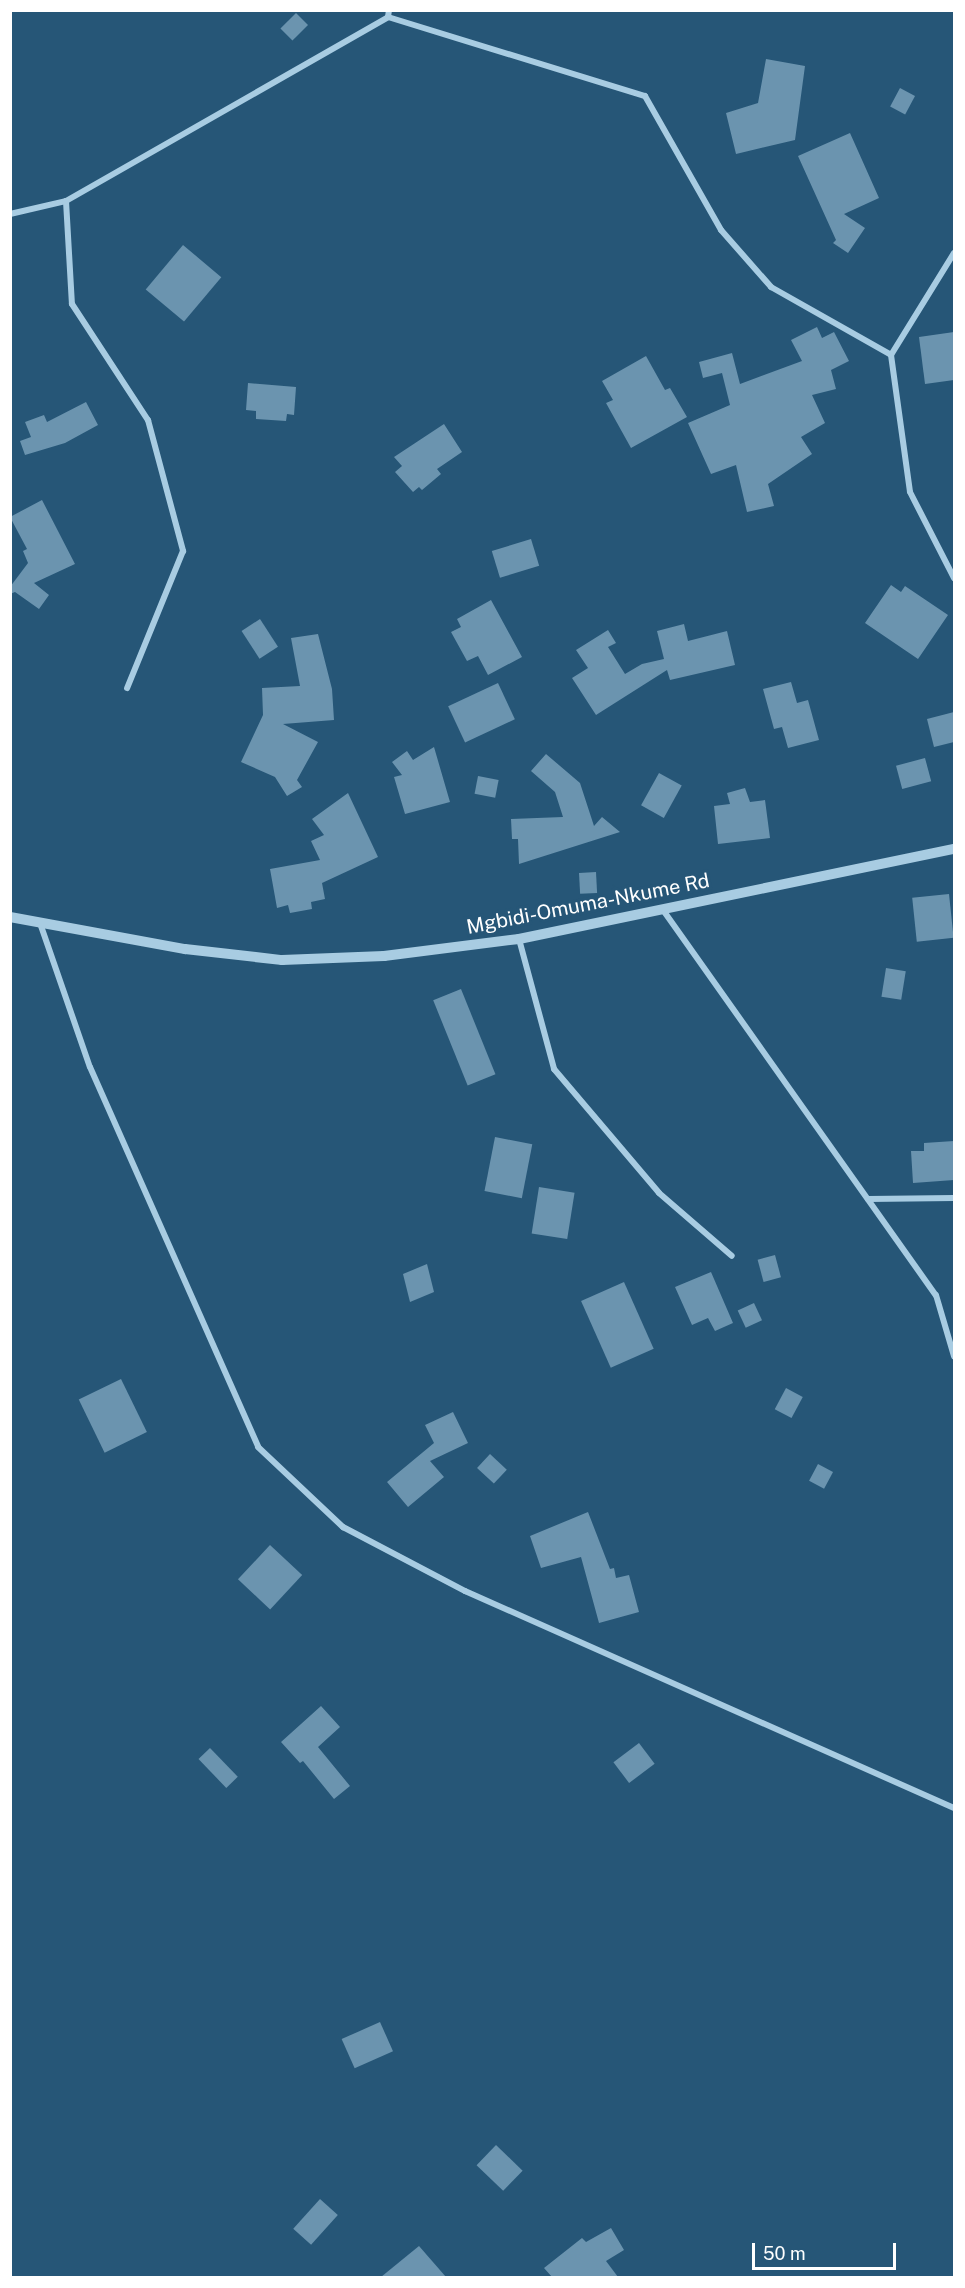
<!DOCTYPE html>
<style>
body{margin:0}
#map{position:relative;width:965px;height:2288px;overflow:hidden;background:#265677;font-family:"Public Sans",sans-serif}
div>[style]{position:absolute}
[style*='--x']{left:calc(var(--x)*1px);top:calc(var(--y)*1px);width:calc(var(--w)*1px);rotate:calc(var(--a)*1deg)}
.building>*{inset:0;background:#6b94af;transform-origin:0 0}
.minor>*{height:6px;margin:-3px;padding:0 3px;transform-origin:3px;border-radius:3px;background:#a8cce2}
.tertiary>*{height:10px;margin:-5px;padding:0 5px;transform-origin:5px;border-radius:5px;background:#a8cce2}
span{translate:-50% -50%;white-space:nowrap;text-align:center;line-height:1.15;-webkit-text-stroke:6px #265677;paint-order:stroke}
.street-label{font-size:20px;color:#fff}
.frame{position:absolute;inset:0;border:12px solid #fff;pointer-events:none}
.scale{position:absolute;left:752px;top:2243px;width:144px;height:27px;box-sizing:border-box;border:3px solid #fff;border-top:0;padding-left:8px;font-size:18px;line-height:21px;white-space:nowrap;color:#fff;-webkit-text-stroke:4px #265677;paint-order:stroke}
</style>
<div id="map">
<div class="building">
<div style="left:296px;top:13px;width:17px;height:22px;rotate:45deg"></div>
<div style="clip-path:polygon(766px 59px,805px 66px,795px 140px,736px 154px,726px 113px,758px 103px)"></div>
<div style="left:900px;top:88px;width:17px;height:21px;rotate:28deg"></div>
<div style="clip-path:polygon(850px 133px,879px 198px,844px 214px,865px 228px,848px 253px,833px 243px,836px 240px,798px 156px)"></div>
<div style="left:183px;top:245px;width:50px;height:58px;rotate:40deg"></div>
<div style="clip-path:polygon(817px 327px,822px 338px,834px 332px,849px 361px,831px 370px,836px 389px,812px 395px,825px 423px,801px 437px,812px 454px,768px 484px,774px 506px,747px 512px,736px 465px,711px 474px,688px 423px,730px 405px,722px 373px,703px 378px,699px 362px,732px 353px,740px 384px,802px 361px,791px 340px)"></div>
<div style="clip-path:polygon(954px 332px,954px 380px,925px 384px,919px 337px)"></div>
<div style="clip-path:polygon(646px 356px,665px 390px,670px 388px,687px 417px,631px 448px,606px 403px,613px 400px,602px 381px)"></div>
<div style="clip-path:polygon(248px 383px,296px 387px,294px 415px,287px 414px,286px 421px,256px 419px,256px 411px,246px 410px)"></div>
<div style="clip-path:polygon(86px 402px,98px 425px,65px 443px,25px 455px,20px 441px,31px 437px,25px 422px,44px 415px,47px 422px)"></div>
<div style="clip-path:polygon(444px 424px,462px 452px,437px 469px,441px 474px,422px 490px,419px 487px,413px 492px,395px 472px,402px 466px,394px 457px)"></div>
<div style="clip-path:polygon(42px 500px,75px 564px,34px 583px,49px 595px,39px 609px,15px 592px,10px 594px,10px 587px,28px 563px,23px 551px,27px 549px,10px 517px)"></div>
<div style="left:531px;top:539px;width:28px;height:41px;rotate:73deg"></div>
<div style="clip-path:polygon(891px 585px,901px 592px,905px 586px,948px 615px,918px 659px,865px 623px)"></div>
<div style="clip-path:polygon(491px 600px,522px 657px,488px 675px,478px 656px,467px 661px,451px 632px,461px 627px,457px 619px)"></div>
<div style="left:260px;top:619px;width:33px;height:22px;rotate:57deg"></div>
<div style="clip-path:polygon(684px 624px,688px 641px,727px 631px,735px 665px,670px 680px,667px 670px,596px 715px,572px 678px,588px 668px,576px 650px,608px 630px,616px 643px,608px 647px,625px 674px,642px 664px,664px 659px,657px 631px)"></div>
<div style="clip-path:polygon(318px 634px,332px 689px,334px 720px,283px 724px,318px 742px,297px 780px,302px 787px,287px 796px,275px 777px,241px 762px,263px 715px,262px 688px,300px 686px,291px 638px)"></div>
<div style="clip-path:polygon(791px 682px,797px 703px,808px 700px,819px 740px,788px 748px,782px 727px,774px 729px,763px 689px)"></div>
<div style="left:498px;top:683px;width:40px;height:55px;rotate:65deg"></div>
<div style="clip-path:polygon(954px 712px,954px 742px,934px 747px,927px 719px)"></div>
<div style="clip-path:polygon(434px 747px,450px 802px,405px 814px,394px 777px,402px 775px,392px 762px,407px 751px,413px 760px)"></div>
<div style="clip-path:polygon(546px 754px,580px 783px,594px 826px,602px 817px,620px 832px,519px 864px,518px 839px,512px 839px,511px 819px,563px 817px,555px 792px,531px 771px)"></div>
<div style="left:925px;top:758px;width:24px;height:30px;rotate:75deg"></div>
<div style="left:659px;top:773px;width:26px;height:37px;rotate:29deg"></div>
<div style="left:478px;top:776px;width:21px;height:18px;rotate:11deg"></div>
<div style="clip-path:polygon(745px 788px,750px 802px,765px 800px,770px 838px,718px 844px,714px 806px,730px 804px,727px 793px)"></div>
<div style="clip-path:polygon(348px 793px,378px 857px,322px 883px,325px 899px,311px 902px,312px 909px,290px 913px,288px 905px,277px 908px,270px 869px,320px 860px,311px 841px,324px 835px,312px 819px)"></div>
<div style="left:596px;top:872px;width:21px;height:17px;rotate:87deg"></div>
<div style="left:949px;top:894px;width:44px;height:37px;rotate:84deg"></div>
<div style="left:886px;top:968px;width:20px;height:29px;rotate:9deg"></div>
<div style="left:461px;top:989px;width:92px;height:30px;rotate:68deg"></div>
<div style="left:495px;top:1137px;width:38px;height:55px;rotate:11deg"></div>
<div style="clip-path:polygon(954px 1141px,954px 1180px,913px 1183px,911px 1151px,924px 1151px,924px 1143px)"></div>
<div style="left:539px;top:1187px;width:36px;height:47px;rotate:9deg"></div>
<div style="left:775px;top:1255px;width:23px;height:18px;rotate:75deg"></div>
<div style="clip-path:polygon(427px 1264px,434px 1292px,410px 1302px,403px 1274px)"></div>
<div style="clip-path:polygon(711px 1272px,733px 1323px,715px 1331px,708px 1318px,692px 1325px,675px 1287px)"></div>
<div style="left:624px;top:1282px;width:73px;height:47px;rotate:66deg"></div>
<div style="left:754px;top:1303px;width:19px;height:18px;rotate:65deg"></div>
<div style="left:121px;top:1379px;width:59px;height:47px;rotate:64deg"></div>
<div style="left:786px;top:1388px;width:19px;height:24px;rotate:28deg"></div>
<div style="clip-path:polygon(453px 1412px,468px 1443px,430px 1461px,444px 1477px,408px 1507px,387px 1482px,434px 1443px,425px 1425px)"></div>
<div style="left:490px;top:1454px;width:23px;height:19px;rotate:43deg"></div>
<div style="left:818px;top:1464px;width:17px;height:19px;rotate:28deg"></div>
<div style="clip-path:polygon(588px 1512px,610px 1569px,614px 1568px,616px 1578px,629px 1575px,639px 1612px,599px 1623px,581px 1557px,541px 1568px,530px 1536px)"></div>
<div style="left:270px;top:1545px;width:44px;height:47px;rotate:43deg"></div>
<div style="clip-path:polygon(321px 1706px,340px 1727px,318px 1747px,350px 1786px,334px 1799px,303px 1761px,300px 1763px,281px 1742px)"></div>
<div style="left:639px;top:1743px;width:26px;height:32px;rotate:53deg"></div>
<div style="left:210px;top:1748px;width:40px;height:16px;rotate:46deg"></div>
<div style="left:380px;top:2022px;width:32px;height:42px;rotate:66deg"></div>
<div style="left:496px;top:2145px;width:37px;height:28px;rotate:44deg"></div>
<div style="left:320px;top:2199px;width:24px;height:40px;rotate:42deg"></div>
<div style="clip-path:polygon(611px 2228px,624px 2250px,606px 2261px,618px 2277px,552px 2277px,544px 2268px,582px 2238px,586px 2242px)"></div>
<div style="clip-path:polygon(419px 2246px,446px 2277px,381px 2277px)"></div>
</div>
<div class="minor">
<div style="--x:389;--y:10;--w:7;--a:98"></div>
<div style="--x:388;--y:17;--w:269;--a:17.1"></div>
<div style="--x:645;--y:96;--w:154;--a:60.4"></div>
<div style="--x:721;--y:230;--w:76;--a:48.7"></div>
<div style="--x:771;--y:287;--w:138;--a:29.5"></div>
<div style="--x:891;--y:355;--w:138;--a:82.1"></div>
<div style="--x:910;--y:492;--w:97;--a:62.9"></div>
<div style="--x:66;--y:201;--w:103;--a:86.7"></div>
<div style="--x:72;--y:304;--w:139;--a:56.8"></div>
<div style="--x:148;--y:420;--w:136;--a:75"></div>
<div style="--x:183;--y:551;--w:148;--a:112.2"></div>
<div style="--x:10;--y:214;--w:57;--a:-13.1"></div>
<div style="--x:66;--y:201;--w:371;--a:-29.7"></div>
<div style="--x:891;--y:355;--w:120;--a:-58.3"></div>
<div style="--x:663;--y:910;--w:472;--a:54.7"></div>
<div style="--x:936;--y:1295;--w:64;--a:73.6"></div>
<div style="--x:40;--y:923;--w:152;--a:70.9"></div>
<div style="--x:90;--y:1067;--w:415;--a:66.1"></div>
<div style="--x:258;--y:1447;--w:117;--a:43.3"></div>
<div style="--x:343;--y:1527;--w:138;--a:27.7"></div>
<div style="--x:465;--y:1591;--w:535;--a:23.93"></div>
<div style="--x:519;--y:939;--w:135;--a:74.9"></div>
<div style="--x:554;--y:1069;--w:162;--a:49.7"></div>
<div style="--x:659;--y:1193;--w:96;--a:40.8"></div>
<div style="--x:868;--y:1199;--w:86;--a:-0.7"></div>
</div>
<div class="tertiary">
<div style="--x:10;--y:917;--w:178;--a:10.4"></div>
<div style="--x:185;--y:949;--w:98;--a:6.5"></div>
<div style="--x:282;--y:960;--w:102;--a:-2.2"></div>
<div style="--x:384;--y:956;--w:136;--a:-7.2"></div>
<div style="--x:519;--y:939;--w:444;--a:-11.7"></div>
</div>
<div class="street-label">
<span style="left:588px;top:904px;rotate:-11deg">Mgbidi-Omuma-Nkume Rd</span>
</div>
<div class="frame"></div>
<div class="scale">50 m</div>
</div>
